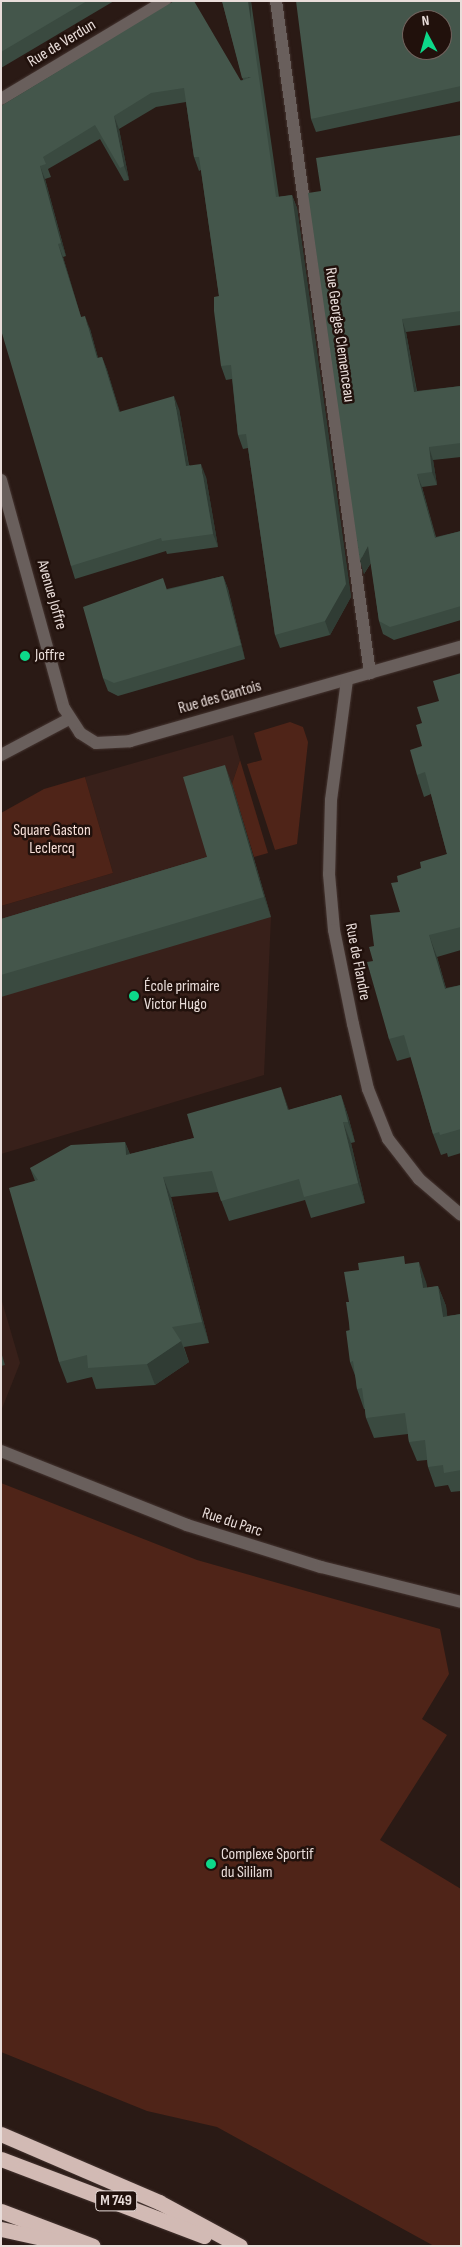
<!DOCTYPE html>
<meta charset="utf-8">
<style>
body{margin:0}
#map{position:relative;width:462px;height:2247px;overflow:hidden;background:#2a1a15;font-family:"Sofia Sans Condensed",sans-serif}
div>[style]{position:absolute}
[style*='--x']{left:calc(var(--x)*1px);top:calc(var(--y)*1px);width:calc(var(--w)*1px);rotate:calc(var(--a)*1deg)}
.built>*{inset:0;background:#38201a}
.green>*{inset:0;background:#4f2418}
.roads{filter:drop-shadow(0 0 1px #453531) drop-shadow(0 0 1px #453531)}
.lane>*{height:12px;margin:-6px;padding:0 6px;transform-origin:6px;border-radius:6px;background:#695f5c}
.street>*{height:12px;margin:-6px;padding:0 6px;transform-origin:6px;border-radius:6px;background:#695f5c}
.highway>*{height:15px;margin:-7.5px;padding:0 7.5px;transform-origin:7.5px;border-radius:7.5px;background:#d2bab4}
.wall>*{inset:0;background:#3a4a40}
.shaded-wall>*{inset:0;background:#303c34;transform-origin:0 0}
.building>*{inset:0;background:#44564b}
.dots>*{width:14px;height:14px;translate:-50% -50%;box-sizing:border-box;border:2px solid #21110c;border-radius:50%}
span{translate:-50% -50%;white-space:nowrap;text-align:center;line-height:1.15;-webkit-text-stroke:5px #21110c;paint-order:stroke}
.shield-label span{padding:1px 4px;background:#21110c;border:1px solid;border-radius:4px;-webkit-text-stroke-width:0}
.shield-label{font-size:15px;color:#e9ddda;font-weight:700}
.street-label{font-size:16px;color:#e9ddda}
.poi-label{font-size:16px;color:#e9ddda}
.left{translate:0 -50%;text-align:left}
.park-label{font-size:16px;color:#f6ded7}
.frame{position:absolute;inset:0;border:2px solid #e9ddda;pointer-events:none}
.north{position:absolute;left:402px;top:10px;width:50px;height:50px;box-sizing:border-box;background:#21110c;border:1px solid #71635e;border-radius:50%;rotate:354deg;font-size:14px;font-weight:700;line-height:20px;text-align:center;color:#e9ddda}
.north::after{content:'';display:block;margin:auto;width:18px;height:22px;background:#0dd98a;clip-path:polygon(50% 0,100% 100%,50% 72%,0 100%)}
</style>
<div id="map">
<div class="built">
<div style="clip-path:polygon(233px 735px,240px 760px,232px 784px,271px 917px,264px 1075px,1px 1154px,1px 906px,113px 873px,85px 777px)"></div>
<div style="clip-path:polygon(1px 1298px,20px 1363px,1px 1411px)"></div>
</div>
<div class="green">
<div style="clip-path:polygon(290px 722px,303px 727px,308px 742px,297px 844px,275px 850px,247px 764px,262px 760px,254px 733px)"></div>
<div style="clip-path:polygon(240px 760px,268px 853px,254px 857px,232px 784px)"></div>
<div style="clip-path:polygon(85px 777px,113px 873px,1px 906px,1px 813px,44px 789px)"></div>
<div style="clip-path:polygon(1px 1483px,197px 1560px,440px 1629px,449px 1674px,422px 1719px,447px 1735px,380px 1840px,461px 1889px,461px 2246px,434px 2246px,217px 2127px,147px 2111px,1px 2052px)"></div>
</div>
<div class="roads">
<div class="lane">
<div style="--x:1;--y:755;--w:77;--a:-27.9"></div>
</div>
<div class="street">
<div style="--x:276;--y:1;--w:679;--a:82.04"></div>
<div style="--x:1;--y:99;--w:191;--a:-30.9"></div>
<div style="--x:1;--y:480;--w:237;--a:74.6"></div>
<div style="--x:64;--y:708;--w:30;--a:57"></div>
<div style="--x:80;--y:733;--w:19;--a:32"></div>
<div style="--x:96;--y:743;--w:34;--a:-3"></div>
<div style="--x:130;--y:741;--w:344;--a:-15.9"></div>
<div style="--x:347;--y:680;--w:121;--a:97.6"></div>
<div style="--x:331;--y:800;--w:74;--a:91.5"></div>
<div style="--x:329;--y:874;--w:56;--a:84.9"></div>
<div style="--x:334;--y:930;--w:96;--a:78.6"></div>
<div style="--x:353;--y:1024;--w:67;--a:77"></div>
<div style="--x:368;--y:1089;--w:54;--a:68.2"></div>
<div style="--x:388;--y:1139;--w:51;--a:52.2"></div>
<div style="--x:419;--y:1179;--w:55;--a:40.6"></div>
<div style="--x:1;--y:1451;--w:200;--a:21.7"></div>
<div style="--x:187;--y:1525;--w:140;--a:17.4"></div>
<div style="--x:321;--y:1567;--w:144;--a:14"></div>
</div>
<div class="highway">
<div style="--x:1;--y:2134;--w:172;--a:23.3"></div>
<div style="--x:159;--y:2202;--w:92;--a:28.5"></div>
<div style="--x:1;--y:2159;--w:217;--a:20.8"></div>
<div style="--x:1;--y:2211;--w:98;--a:20.8"></div>
<div style="--x:1;--y:2229;--w:74;--a:12.5"></div>
</div>
</div>
<div class="wall">
<div style="clip-path:polygon(1px 1px,114px 1px,1px 68px)"></div>
<div style="clip-path:polygon(222px 1px,251px 1px,279px 197px,292px 195px,297px 208px,351px 597px,330px 635px,280px 648px,275px 635px,248px 448px,243px 449px,238px 435px,232px 379px,226px 380px,221px 366px,219px 296px,201px 170px,199px 171px,194px 157px,186px 102px,156px 107px,119px 129px,129px 180px,124px 181px,100px 139px,48px 169px,51px 177px,45px 179px,66px 256px,63px 257px,81px 317px,90px 329px,98px 358px,102px 357px,107px 370px,120px 412px,179px 409px,189px 465px,206px 477px,218px 547px,167px 554px,166px 551px,75px 579px,71px 566px,1px 106px,243px 80px)"></div>
<div style="clip-path:polygon(461px 1px,461px 101px,316px 132px,311px 119px)"></div>
<div style="clip-path:polygon(461px 135px,461px 325px,406px 332px,417px 391px,461px 386px,461px 457px,433px 460px,437px 485px,422px 487px,436px 537px,461px 531px,461px 620px,394px 640px,383px 634px,379px 621px,371px 563px,364px 574px,321px 191px)"></div>
<div style="clip-path:polygon(223px 576px,228px 589px,245px 659px,118px 696px,108px 691px,103px 678px,167px 589px)"></div>
<div style="clip-path:polygon(461px 673px,461px 950px,437px 957px,446px 988px,461px 985px,461px 1153px,448px 1157px,447px 1153px,441px 1155px,433px 1134px,411px 1057px,397px 1061px,389px 1039px,373px 961px,374px 946px,400px 912px,398px 882px,447px 854px,431px 794px,424px 797px,417px 775px,422px 746px,422px 723px)"></div>
<div style="clip-path:polygon(232px 784px,271px 917px,1px 997px,1px 919px,207px 857px)"></div>
<div style="clip-path:polygon(341px 1095px,348px 1116px,355px 1142px,351px 1143px,365px 1203px,311px 1218px,305px 1200px,229px 1221px,218px 1192px,171px 1197px,209px 1343px,184px 1347px,189px 1362px,155px 1385px,96px 1389px,92px 1377px,67px 1383px,59px 1362px,35px 1181px,30px 1168px,125px 1142px,130px 1154px,194px 1138px)"></div>
<div style="clip-path:polygon(407px 1264px,426px 1282px,427px 1288px,438px 1286px,446px 1306px,447px 1316px,461px 1314px,461px 1491px,451px 1492px,448px 1485px,435px 1487px,428px 1467px,427px 1460px,417px 1461px,409px 1442px,408px 1434px,374px 1438px,366px 1418px,365px 1409px,364px 1409px,357px 1389px,356px 1378px,350px 1362px,349px 1302px)"></div>
<div style="clip-path:polygon(1px 1352px,5px 1365px,1px 1366px)"></div>
</div>
<div class="shaded-wall">
<div style="left:248px;top:1px;width:3px;height:198px"></div>
<div style="clip-path:polygon(114px 116px,119px 129px,129px 180px,124px 166px)"></div>
<div style="clip-path:polygon(40px 166px,45px 179px,66px 256px,61px 243px)"></div>
<div style="clip-path:polygon(292px 195px,297px 208px,351px 597px,330px 635px,325px 621px)"></div>
<div style="clip-path:polygon(58px 244px,63px 257px,85px 330px,81px 317px)"></div>
<div style="clip-path:polygon(85px 316px,90px 329px,102px 372px,97px 358px)"></div>
<div style="clip-path:polygon(402px 319px,406px 332px,419px 405px,414px 392px)"></div>
<div style="clip-path:polygon(102px 357px,107px 370px,124px 426px,119px 412px)"></div>
<div style="clip-path:polygon(174px 396px,179px 409px,191px 479px,186px 466px)"></div>
<div style="clip-path:polygon(429px 447px,433px 460px,437px 485px,432px 472px)"></div>
<div style="clip-path:polygon(201px 464px,206px 477px,218px 547px,213px 534px)"></div>
<div style="clip-path:polygon(417px 474px,422px 487px,439px 551px,435px 538px)"></div>
<div style="clip-path:polygon(368px 546px,373px 559px,364px 574px,360px 561px)"></div>
<div style="clip-path:polygon(223px 576px,228px 589px,245px 659px,241px 645px)"></div>
<div style="clip-path:polygon(225px 765px,232px 784px,271px 917px,264px 897px)"></div>
<div style="clip-path:polygon(429px 935px,437px 957px,452px 1010px,445px 989px)"></div>
<div style="clip-path:polygon(281px 1087px,288px 1107px,296px 1131px,288px 1110px)"></div>
<div style="clip-path:polygon(341px 1095px,348px 1116px,355px 1142px,348px 1122px)"></div>
<div style="clip-path:polygon(343px 1122px,351px 1143px,365px 1203px,358px 1183px)"></div>
<div style="clip-path:polygon(125px 1142px,133px 1163px,126px 1155px)"></div>
<div style="clip-path:polygon(163px 1177px,171px 1197px,209px 1343px,202px 1322px)"></div>
<div style="clip-path:polygon(419px 1262px,426px 1282px,430px 1308px,423px 1288px)"></div>
<div style="clip-path:polygon(438px 1286px,446px 1306px,450px 1337px,443px 1317px)"></div>
<div style="clip-path:polygon(181px 1341px,189px 1362px,155px 1385px,147px 1364px)"></div>
</div>
<div class="building">
<div style="clip-path:polygon(1px 1px,87px 1px,1px 52px)"></div>
<div style="clip-path:polygon(174px 1px,194px 1px,241px 81px,251px 77px,242px 78px,222px 1px,248px 1px,276px 197px,292px 195px,346px 584px,325px 621px,275px 635px,246px 434px,238px 435px,231px 365px,221px 366px,214px 311px,214px 297px,219px 296px,199px 157px,194px 157px,184px 88px,151px 93px,114px 116px,124px 166px,120px 168px,95px 125px,43px 157px,46px 164px,40px 166px,61px 243px,58px 244px,81px 317px,85px 316px,97px 358px,102px 357px,119px 412px,174px 396px,186px 466px,201px 464px,213px 534px,162px 541px,161px 538px,71px 566px,1px 330px,1px 106px)"></div>
<div style="clip-path:polygon(evenodd,296px 1px,461px 1px,461px 86px,311px 119px,296px 1px,412px 20px,442px 20px,442px 50px,412px 50px,412px 20px)"></div>
<div style="clip-path:polygon(461px 135px,461px 311px,402px 319px,414px 392px,461px 386px,461px 443px,429px 447px,432px 472px,417px 474px,435px 538px,461px 531px,461px 606px,390px 627px,379px 621px,368px 546px,360px 561px,308px 193px,321px 191px,316px 158px)"></div>
<div style="clip-path:polygon(223px 576px,241px 645px,114px 683px,103px 678px,83px 607px,163px 578px,167px 590px)"></div>
<div style="clip-path:polygon(461px 673px,461px 927px,429px 935px,445px 989px,461px 985px,461px 1129px,440px 1135px,439px 1132px,433px 1134px,404px 1035px,389px 1039px,367px 962px,373px 961px,369px 947px,374px 946px,370px 915px,400px 912px,391px 883px,398px 882px,397px 876px,421px 868px,420px 862px,447px 854px,425px 772px,417px 775px,410px 750px,422px 746px,416px 725px,422px 723px,417px 707px,439px 701px,433px 681px)"></div>
<div style="clip-path:polygon(225px 765px,264px 897px,1px 975px,1px 919px,207px 857px,183px 777px)"></div>
<div style="clip-path:polygon(281px 1087px,288px 1110px,341px 1095px,348px 1122px,343px 1122px,358px 1183px,304px 1197px,299px 1179px,221px 1201px,212px 1171px,163px 1177px,202px 1322px,172px 1327px,181px 1341px,147px 1364px,88px 1368px,87px 1355px,59px 1362px,9px 1188px,38px 1180px,30px 1168px,71px 1145px,125px 1142px,126px 1155px,194px 1138px,187px 1114px)"></div>
<div style="clip-path:polygon(404px 1256px,405px 1264px,419px 1262px,423px 1288px,438px 1286px,443px 1317px,461px 1314px,461px 1470px,444px 1473px,443px 1465px,428px 1467px,425px 1440px,409px 1442px,405px 1413px,366px 1418px,362px 1388px,357px 1389px,353px 1361px,350px 1362px,346px 1331px,350px 1330px,346px 1302px,349px 1302px,344px 1272px,359px 1270px,358px 1263px)"></div>
</div>
<div class="dots">
<div style="left:25px;top:656px;background:#0dd98a"></div>
<div style="left:134px;top:996px;background:#0dd98a"></div>
<div style="left:211px;top:1864px;background:#0dd98a"></div>
</div>
<div class="shield-label">
<span style="left:116px;top:2201px">M 749</span>
</div>
<div class="street-label">
<span style="left:62px;top:44px;rotate:-31deg">Rue de Verdun</span>
<span style="left:339px;top:335px;rotate:82deg">Rue Georges Clemenceau</span>
<span style="left:51px;top:595px;rotate:74deg">Avenue Joffre</span>
<span style="left:220px;top:698px;rotate:-16deg">Rue des Gantois</span>
<span style="left:357px;top:962px;rotate:79deg">Rue de Flandre</span>
<span style="left:232px;top:1523px;rotate:18deg">Rue du Parc</span>
</div>
<div class="poi-label">
<span class="left" style="left:35px;top:656px">Joffre</span>
<span class="left" style="left:144px;top:996px">École primaire<br>Victor Hugo</span>
<span class="left" style="left:221px;top:1864px">Complexe Sportif<br>du Sililam</span>
</div>
<div class="park-label">
<span style="left:52px;top:840px">Square Gaston<br>Leclercq</span>
</div>
<div class="frame"></div>
<div class="north">N</div>
</div>
